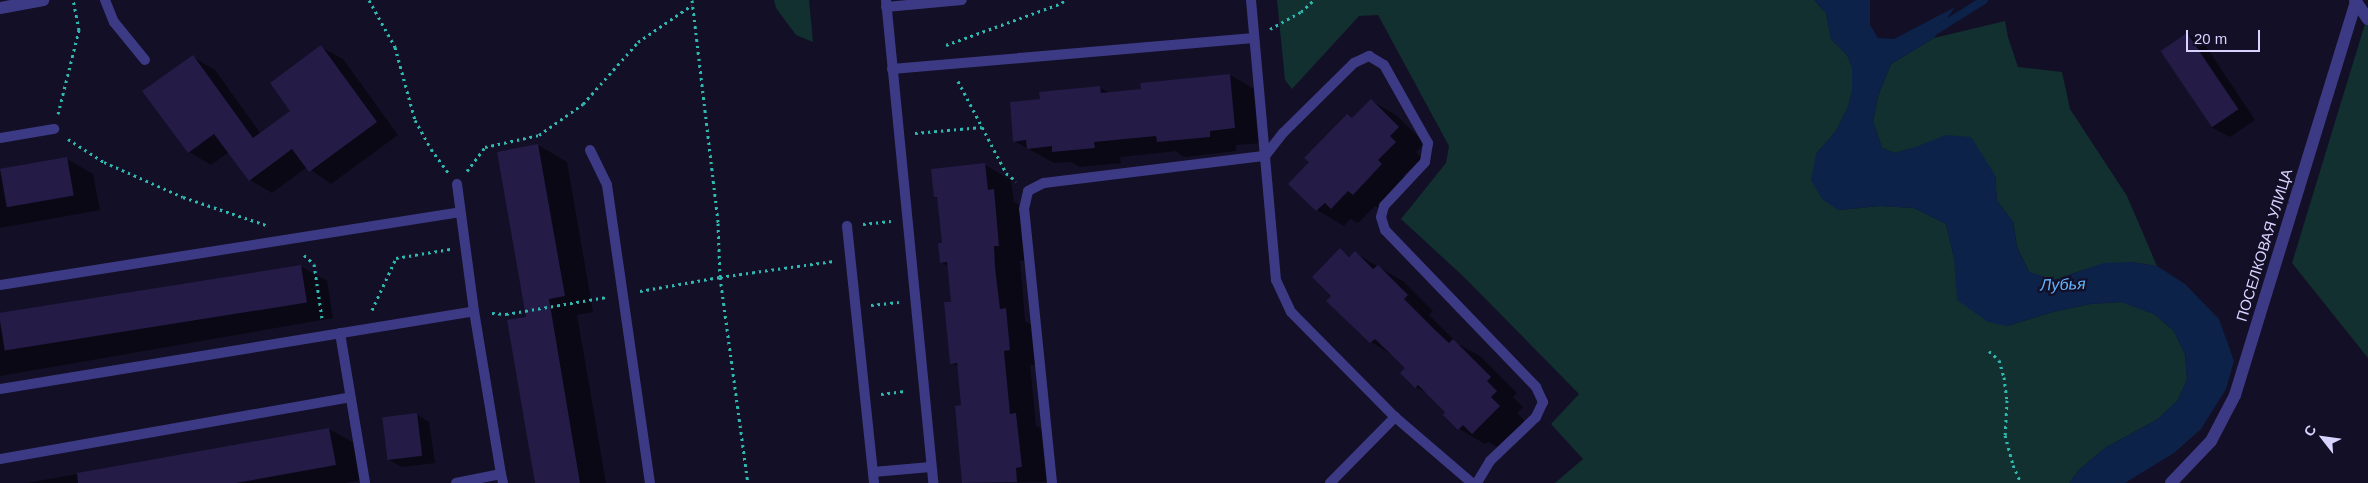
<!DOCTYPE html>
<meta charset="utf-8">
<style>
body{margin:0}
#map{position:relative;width:2368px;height:483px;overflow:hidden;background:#130f26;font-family:Helvetica,sans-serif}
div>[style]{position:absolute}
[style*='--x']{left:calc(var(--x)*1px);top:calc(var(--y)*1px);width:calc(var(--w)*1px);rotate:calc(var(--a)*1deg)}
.green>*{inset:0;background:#12302f}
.water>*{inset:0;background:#0c2248}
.shadow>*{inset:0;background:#0007}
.stream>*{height:8px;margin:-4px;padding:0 4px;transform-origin:4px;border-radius:4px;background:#0c2248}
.building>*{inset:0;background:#241b47;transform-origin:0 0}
.path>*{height:3px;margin-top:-1.5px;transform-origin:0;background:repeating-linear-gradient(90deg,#2fb8b0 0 2.5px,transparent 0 6.5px)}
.lane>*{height:10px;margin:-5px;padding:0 5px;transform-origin:5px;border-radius:5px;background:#3d3a85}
.street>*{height:12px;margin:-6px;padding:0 6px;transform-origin:6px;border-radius:6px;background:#3d3a85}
span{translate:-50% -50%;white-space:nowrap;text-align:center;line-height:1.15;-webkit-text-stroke:4.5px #130f26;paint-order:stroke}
.street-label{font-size:15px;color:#d9d4ff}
.water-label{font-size:16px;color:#62b6ff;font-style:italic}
.north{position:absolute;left:2298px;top:413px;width:50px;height:50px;-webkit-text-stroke:4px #130f26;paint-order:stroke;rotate:300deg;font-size:14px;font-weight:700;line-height:20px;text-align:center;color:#d9d4ff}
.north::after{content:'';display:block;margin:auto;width:18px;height:22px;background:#d9d4ff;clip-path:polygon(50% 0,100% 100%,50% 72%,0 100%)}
.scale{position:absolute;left:2186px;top:30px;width:74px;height:22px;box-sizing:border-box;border:2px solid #d9d4ff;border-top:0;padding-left:6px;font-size:15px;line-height:18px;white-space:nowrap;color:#d9d4ff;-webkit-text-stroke:4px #130f26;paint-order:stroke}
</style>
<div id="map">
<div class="green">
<div style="clip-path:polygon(774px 0,809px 0,813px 42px,796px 35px,776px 8px)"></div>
<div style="clip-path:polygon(1277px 0,1814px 0,1826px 13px,1831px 39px,1847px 55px,1852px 67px,1852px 91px,1848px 107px,1836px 131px,1816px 154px,1838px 210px,1880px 206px,1914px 208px,1946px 224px,1954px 258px,2007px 326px,2053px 312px,2090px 304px,2122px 302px,2154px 314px,2174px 331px,2185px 354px,2187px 379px,2178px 400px,2158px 419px,2105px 448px,2080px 469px,2069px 483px,1555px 483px,1583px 459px,1551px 424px,1579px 394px,1465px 278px,1401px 219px,1446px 163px,1449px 146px,1378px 15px,1359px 16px,1292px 89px,1285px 80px)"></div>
<div style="clip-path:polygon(2368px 14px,2368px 358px,2292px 263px)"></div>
<div style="clip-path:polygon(2005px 21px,2008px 37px,2018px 67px,2062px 72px,2070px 109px,2127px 196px,2157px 266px,2131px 262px,2086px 269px,2054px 280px,2029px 272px,2017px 247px,2013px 222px,1997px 201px,1995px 175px,1913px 148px,1894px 153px,1882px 148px,1873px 121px,1878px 96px,1891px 64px,1934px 38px)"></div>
</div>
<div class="water">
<div style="clip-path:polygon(1814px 0,1870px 0,1870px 25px,1878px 38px,1894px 39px,1955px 7px,1934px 38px,1891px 64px,1878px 96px,1873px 121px,1882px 148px,1894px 153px,1913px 148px,1946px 135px,1971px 137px,1995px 175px,1997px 201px,2013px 222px,2017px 247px,2029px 272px,2054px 280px,2104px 263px,2131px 262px,2157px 266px,2185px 284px,2219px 319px,2234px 361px,2226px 389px,2201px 429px,2174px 453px,2125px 483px,2069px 483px,2080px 469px,2105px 448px,2158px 419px,2178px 400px,2187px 379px,2185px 354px,2174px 331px,2154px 314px,2121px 302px,2090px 304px,2053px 312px,2007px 326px,1988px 322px,1957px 300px,1954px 258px,1946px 224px,1914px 208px,1880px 206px,1838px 210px,1822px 199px,1811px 180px,1816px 154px,1836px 131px,1848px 107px,1852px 91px,1852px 67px,1847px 55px,1831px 39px,1826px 13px)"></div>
</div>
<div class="shadow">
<div style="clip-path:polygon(2187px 34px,2205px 45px,2255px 120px,2230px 137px,2211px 127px)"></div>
<div style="clip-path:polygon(321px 47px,343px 59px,398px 135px,331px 184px,307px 167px,272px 193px,250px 180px,229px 152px,211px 165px,189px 152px,193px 57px,215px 70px,261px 134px,292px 111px)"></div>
<div style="clip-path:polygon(1230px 75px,1256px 90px,1262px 143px,1236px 145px,1236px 151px,1184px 157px,1176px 151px,1120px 157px,1121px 163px,1080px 167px,1071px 162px,1054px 163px,1014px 141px,1041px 100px,1100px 88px,1110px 93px,1142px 90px)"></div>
<div style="clip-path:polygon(1371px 100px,1397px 116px,1425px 143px,1416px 152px,1422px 158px,1403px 176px,1408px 180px,1380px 209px,1375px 206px,1358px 223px,1350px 219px,1344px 226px,1317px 210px,1290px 184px,1310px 162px,1347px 115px,1353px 119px)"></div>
<div style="clip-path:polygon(538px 145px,567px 162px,593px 312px,577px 315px,606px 483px,537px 483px,527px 318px)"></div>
<div style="clip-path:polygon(67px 159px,93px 174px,100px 210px,0 228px,0 171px)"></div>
<div style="clip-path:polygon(985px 165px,1011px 180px,1014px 202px,1020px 206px,1025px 260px,1020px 261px,1022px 283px,1025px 321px,1032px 325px,1036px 365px,1030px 365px,1036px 426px,1043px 430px,1048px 482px,964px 483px,956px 407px,962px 406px,959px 367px,952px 363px,952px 303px,948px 266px,941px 262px,943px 244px,938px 199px,935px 197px)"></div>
<div style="clip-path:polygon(1340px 250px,1351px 257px,1355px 253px,1404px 282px,1433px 311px,1429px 315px,1458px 344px,1480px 356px,1517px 393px,1513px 397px,1523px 407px,1517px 413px,1525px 421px,1499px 448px,1488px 442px,1485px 444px,1459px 429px,1447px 412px,1428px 394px,1416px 387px,1407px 368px,1394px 356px,1371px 342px,1328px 301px,1333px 296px)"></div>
<div style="clip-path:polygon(300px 266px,327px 281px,333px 318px,0 376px,0 319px)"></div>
<div style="clip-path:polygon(416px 414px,429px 422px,435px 463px,402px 467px,389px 460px)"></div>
<div style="clip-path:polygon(329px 429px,356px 444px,362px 480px,345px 483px,27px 483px)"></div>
</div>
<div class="stream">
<div style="--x:1933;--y:32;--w:60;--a:-32.1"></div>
</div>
<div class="building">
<div style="left:2187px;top:33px;width:92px;height:32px;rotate:56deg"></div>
<div style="clip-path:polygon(321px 45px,377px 122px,309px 172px,292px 149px,249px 181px,214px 134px,188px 153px,142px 91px,193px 55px,253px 138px,290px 111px,270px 83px)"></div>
<div style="clip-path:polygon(1230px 74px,1235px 128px,1210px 131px,1210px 137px,1157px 142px,1156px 136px,1094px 142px,1095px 148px,1052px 152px,1052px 146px,1027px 149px,1026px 140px,1013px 142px,1010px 102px,1040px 99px,1039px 92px,1100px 86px,1101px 93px,1141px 89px,1140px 83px)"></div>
<div style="clip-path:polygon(1371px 99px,1399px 127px,1390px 136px,1396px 142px,1378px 160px,1382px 164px,1353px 195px,1348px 191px,1331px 209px,1325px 203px,1316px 211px,1288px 184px,1309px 162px,1304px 158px,1347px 114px,1352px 118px)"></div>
<div style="clip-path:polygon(538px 144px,565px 296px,549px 299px,580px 483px,535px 483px,507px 320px,526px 317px,497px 152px)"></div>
<div style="left:67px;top:157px;width:39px;height:68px;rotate:80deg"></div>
<div style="clip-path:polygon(985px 163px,988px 190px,994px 189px,999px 246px,994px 246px,995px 267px,1000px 309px,1006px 308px,1010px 350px,1004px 351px,1010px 414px,1016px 413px,1022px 467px,1016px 468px,1017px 482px,962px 483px,955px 406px,961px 405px,957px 363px,950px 364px,944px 302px,951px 302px,947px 262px,940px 263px,938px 243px,942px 243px,937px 197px,934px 197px,931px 169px)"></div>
<div style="clip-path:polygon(1340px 248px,1349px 257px,1355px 251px,1373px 269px,1378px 265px,1408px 295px,1404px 299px,1435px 330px,1449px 343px,1453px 339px,1491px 377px,1487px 381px,1497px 391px,1491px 397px,1500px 406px,1472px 434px,1463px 425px,1458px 430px,1443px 415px,1445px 412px,1418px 385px,1415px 388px,1400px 373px,1405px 368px,1375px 339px,1370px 343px,1326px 301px,1331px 296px,1312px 277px)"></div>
<div style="left:301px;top:265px;width:38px;height:306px;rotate:81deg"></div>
<div style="left:417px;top:413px;width:43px;height:35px;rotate:83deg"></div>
<div style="clip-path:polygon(329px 428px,336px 465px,236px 483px,78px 483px,77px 473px)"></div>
</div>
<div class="path">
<div style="--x:369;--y:0;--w:54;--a:61"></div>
<div style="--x:395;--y:47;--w:76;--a:74.7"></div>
<div style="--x:415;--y:120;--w:33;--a:61"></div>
<div style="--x:431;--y:149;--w:29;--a:54"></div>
<div style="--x:692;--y:0;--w:225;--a:83.3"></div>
<div style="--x:718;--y:223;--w:54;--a:87.9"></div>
<div style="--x:720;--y:277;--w:208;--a:82.3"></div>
<div style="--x:1270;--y:29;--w:35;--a:-29"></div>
<div style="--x:1301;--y:12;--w:18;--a:-43"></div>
<div style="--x:946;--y:45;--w:123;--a:-19.9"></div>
<div style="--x:1062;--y:3;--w:4;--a:-56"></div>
<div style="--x:958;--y:81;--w:104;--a:62.4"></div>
<div style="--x:1006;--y:173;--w:13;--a:39"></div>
<div style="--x:58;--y:114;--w:87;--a:-76"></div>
<div style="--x:79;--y:30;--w:31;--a:-101"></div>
<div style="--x:915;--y:133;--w:67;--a:-5.1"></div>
<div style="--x:68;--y:139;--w:43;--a:32.6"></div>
<div style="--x:104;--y:162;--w:86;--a:23.9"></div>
<div style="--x:183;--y:197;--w:88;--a:18.6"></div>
<div style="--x:467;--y:171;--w:30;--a:-53"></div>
<div style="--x:485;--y:147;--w:55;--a:-12.5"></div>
<div style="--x:539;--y:135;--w:54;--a:-35.2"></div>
<div style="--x:583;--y:104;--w:83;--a:-48.4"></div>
<div style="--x:638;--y:42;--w:65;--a:-34.4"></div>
<div style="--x:863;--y:224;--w:28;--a:-6"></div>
<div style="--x:304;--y:255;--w:13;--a:42"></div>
<div style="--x:314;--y:264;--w:55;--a:81.6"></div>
<div style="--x:640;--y:291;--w:81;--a:-9.9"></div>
<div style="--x:720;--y:277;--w:115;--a:-8"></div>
<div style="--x:871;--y:305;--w:28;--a:-6"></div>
<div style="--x:372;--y:310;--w:57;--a:-65.2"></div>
<div style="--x:396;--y:258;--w:55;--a:-9.5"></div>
<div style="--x:492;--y:313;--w:14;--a:4"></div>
<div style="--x:506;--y:314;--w:102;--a:-9.6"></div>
<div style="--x:1989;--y:351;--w:13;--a:42"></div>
<div style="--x:1999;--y:360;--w:18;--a:74"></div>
<div style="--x:2004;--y:377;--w:23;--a:83"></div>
<div style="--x:2007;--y:400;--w:35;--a:93"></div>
<div style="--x:2005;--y:435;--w:31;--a:75"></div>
<div style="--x:2013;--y:465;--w:20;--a:66"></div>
<div style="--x:881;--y:394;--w:26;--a:-7"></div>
</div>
<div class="lane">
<div style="--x:105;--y:0;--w:24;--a:68"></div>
<div style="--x:114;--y:22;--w:49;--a:50.8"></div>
<div style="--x:886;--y:0;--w:485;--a:84.4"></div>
<div style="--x:1251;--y:0;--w:281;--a:84.9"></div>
<div style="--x:1276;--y:280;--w:35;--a:65"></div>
<div style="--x:1291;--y:312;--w:148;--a:45.3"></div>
<div style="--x:1395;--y:417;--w:101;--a:40.6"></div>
<div style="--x:886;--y:7;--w:76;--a:-5.3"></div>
<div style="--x:892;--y:69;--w:363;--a:-4.9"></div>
<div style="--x:0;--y:138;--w:55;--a:-9.5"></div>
<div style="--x:590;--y:150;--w:39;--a:64"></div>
<div style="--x:607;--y:185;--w:301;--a:81.8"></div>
<div style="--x:457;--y:184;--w:128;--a:82.4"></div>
<div style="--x:474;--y:311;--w:165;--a:80.6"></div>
<div style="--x:847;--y:226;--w:258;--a:84"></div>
<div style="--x:0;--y:285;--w:466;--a:-9"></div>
<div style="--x:340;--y:333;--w:152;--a:80.5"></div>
<div style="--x:0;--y:389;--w:480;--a:-9.3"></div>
<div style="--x:0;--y:459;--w:355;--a:-10"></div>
<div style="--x:873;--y:472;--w:58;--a:-4.9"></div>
<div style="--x:456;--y:483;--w:46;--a:-11.3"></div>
<div style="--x:501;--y:474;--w:9;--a:77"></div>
<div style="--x:1052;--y:483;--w:275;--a:-95.8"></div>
<div style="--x:1024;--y:209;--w:18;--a:-77"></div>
<div style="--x:1028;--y:191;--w:18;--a:-27"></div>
<div style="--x:1044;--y:183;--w:223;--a:-7"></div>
<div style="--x:1265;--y:156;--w:29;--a:-52"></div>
<div style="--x:1283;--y:133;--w:100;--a:-44.6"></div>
<div style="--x:1354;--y:63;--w:17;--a:-25"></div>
<div style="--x:1369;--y:56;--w:17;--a:31"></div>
<div style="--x:1384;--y:65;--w:90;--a:60.6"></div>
<div style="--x:1428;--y:143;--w:19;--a:99"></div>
<div style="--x:1425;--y:162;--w:60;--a:133"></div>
<div style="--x:1384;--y:206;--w:11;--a:105"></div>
<div style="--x:1381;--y:217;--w:14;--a:73"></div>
<div style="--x:1385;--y:230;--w:218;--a:46.1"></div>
<div style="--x:1536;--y:387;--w:17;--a:65"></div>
<div style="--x:1543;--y:402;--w:17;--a:115"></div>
<div style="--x:1536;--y:417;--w:64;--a:136.3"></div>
<div style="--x:1490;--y:461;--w:26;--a:121"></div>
<div style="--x:1330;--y:483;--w:93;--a:-45.4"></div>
</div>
<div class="street">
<div style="--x:2355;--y:0;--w:23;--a:56"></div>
<div style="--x:0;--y:8;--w:44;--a:-10.5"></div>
<div style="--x:2171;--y:483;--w:58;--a:-46.4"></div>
<div style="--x:2211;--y:441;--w:52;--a:-62.4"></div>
<div style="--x:2235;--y:395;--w:412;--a:-72.9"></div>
</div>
<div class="street-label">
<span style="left:2264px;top:245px;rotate:-73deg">ПОСЕЛКОВАЯ УЛИЦА</span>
</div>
<div class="water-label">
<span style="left:2063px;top:285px;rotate:-2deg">Лубья</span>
</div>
<div class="north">С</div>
<div class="scale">20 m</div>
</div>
